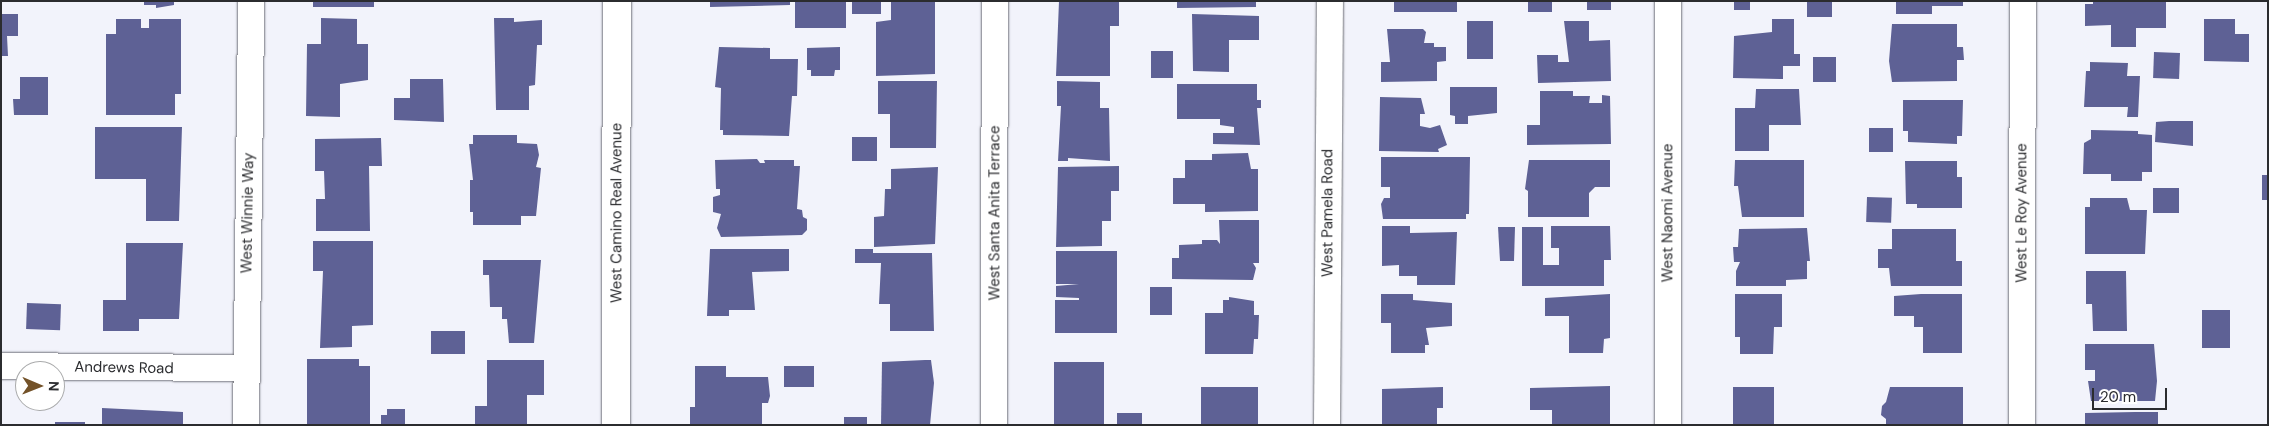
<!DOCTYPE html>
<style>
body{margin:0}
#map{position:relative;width:2269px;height:426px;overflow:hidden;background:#f2f3fb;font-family:"DM Sans",sans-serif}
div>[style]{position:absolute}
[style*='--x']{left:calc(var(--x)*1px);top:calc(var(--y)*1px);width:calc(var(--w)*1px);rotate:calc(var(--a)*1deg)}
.building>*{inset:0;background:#5e6195;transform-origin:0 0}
.roads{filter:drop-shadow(0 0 1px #6f7077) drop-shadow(0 0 1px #6f7077)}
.minor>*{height:26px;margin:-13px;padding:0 13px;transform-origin:13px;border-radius:13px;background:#fff}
.tertiary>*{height:28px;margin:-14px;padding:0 14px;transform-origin:14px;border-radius:14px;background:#fff}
span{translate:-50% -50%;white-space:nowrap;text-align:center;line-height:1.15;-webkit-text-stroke:5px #fff;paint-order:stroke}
.street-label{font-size:15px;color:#2b2c2f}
.frame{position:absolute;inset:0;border:2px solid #2b2c2f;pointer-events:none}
.north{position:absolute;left:15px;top:361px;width:50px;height:50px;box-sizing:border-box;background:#fff;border:1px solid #aaabac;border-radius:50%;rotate:91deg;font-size:14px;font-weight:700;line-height:20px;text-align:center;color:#2b2c2f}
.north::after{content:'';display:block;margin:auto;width:18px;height:22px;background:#735229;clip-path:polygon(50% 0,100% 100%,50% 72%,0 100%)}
.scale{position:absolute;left:2092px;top:388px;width:75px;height:22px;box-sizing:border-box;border:2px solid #2b2c2f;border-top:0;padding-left:6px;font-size:15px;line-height:18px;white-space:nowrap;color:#2b2c2f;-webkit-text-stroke:4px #fff;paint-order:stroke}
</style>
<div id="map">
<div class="building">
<div style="clip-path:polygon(144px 1px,174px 1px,174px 5px,156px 8px,156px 5px,144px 5px)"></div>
<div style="left:313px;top:1px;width:61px;height:6px"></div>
<div style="clip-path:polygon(710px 1px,790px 1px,790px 5px,710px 7px)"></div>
<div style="left:795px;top:1px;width:51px;height:27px"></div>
<div style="left:852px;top:1px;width:29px;height:13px"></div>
<div style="clip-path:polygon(891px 1px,935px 1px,935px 74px,876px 76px,876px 22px,891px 20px)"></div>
<div style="clip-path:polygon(1059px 1px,1119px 1px,1119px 26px,1110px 26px,1110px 76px,1056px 76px)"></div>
<div style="clip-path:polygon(1177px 1px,1256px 1px,1256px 7px,1177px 8px)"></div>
<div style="left:1394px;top:1px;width:63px;height:11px"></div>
<div style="left:1528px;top:1px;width:24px;height:11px"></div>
<div style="left:1587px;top:1px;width:24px;height:9px"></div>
<div style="left:1734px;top:1px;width:16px;height:9px"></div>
<div style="left:1807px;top:1px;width:25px;height:16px"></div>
<div style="clip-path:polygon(1896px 1px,1963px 1px,1963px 6px,1932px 6px,1932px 14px,1896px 14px)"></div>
<div style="clip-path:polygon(2093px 1px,2166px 1px,2166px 28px,2136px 28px,2136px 47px,2111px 47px,2111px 25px,2085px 26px,2085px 4px,2093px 4px)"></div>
<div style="clip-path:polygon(1px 14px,18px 14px,18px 36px,7px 36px,8px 56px,1px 56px)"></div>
<div style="clip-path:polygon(1192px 14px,1259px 16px,1259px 40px,1229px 40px,1229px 72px,1193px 71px)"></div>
<div style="clip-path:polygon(321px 18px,357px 19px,357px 44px,368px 44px,368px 80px,340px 84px,340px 117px,306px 116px,307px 44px,321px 44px)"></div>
<div style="clip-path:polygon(494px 18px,514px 18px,514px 22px,542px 20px,542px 45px,537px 45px,535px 85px,529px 86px,529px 110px,496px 110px)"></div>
<div style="clip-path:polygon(116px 19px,141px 19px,141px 28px,149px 28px,149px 19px,181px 19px,181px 94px,175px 94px,175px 115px,106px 115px,106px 34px,116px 34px)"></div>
<div style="clip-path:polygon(1772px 19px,1794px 19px,1794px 54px,1800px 54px,1800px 66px,1783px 66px,1783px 79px,1733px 78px,1734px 36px,1772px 32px)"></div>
<div style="clip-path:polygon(2204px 19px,2235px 19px,2235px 34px,2249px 34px,2249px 62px,2204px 61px)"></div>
<div style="left:1467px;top:21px;width:26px;height:38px"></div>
<div style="clip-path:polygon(1564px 21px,1589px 21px,1589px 41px,1610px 40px,1611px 81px,1538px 83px,1537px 55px,1558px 55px,1558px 62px,1569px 62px)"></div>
<div style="clip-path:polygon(1892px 24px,1957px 24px,1957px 47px,1963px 47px,1964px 60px,1957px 60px,1957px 81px,1892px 82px,1889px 61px)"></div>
<div style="clip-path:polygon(1387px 29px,1423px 29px,1426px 32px,1424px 43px,1434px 43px,1434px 47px,1446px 47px,1446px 61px,1437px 62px,1437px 81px,1381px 82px,1381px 62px,1390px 62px)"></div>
<div style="clip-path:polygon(719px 47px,770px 48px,770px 59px,798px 59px,797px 96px,792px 96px,789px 136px,723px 135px,723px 130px,720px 130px,721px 88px,715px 87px)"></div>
<div style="clip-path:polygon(840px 47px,840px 70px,835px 70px,834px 76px,811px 76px,811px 70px,807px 70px,807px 48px)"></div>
<div style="left:1151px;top:51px;width:22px;height:27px"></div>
<div style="left:2154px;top:52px;width:26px;height:26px;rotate:2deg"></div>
<div style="left:1813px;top:57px;width:23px;height:25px"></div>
<div style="clip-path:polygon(2090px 62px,2128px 63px,2127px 76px,2140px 76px,2138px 117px,2127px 117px,2128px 107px,2084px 107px,2086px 71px,2090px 71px)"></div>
<div style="clip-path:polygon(20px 77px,48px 77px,48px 115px,14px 115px,13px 99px,20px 99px)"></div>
<div style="clip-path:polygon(410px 79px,443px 79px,444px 122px,394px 120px,394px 98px,410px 98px)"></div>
<div style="clip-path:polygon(878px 81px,937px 81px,936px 148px,890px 148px,890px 114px,878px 114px)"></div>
<div style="clip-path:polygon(1057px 81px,1100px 82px,1100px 108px,1109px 108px,1110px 161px,1068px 158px,1068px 161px,1058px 161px,1061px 106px,1057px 106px)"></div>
<div style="clip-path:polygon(1177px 84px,1257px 84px,1257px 100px,1261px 100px,1261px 108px,1257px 108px,1260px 145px,1213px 144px,1213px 133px,1234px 133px,1234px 127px,1220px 125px,1220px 119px,1177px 119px)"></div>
<div style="clip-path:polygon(1450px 87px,1497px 87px,1497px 113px,1468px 116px,1468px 124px,1455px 124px,1455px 116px,1450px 115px)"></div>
<div style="clip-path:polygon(1756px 89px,1799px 89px,1801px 125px,1769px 125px,1769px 151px,1735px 151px,1735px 108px,1755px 108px)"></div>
<div style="clip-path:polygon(1540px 91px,1573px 91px,1573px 96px,1590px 96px,1589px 103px,1602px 103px,1602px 95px,1610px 96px,1611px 144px,1527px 145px,1527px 125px,1540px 125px)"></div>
<div style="clip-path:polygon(1380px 97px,1421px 98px,1425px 114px,1420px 114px,1420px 126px,1430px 128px,1440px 125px,1447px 145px,1438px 149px,1439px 152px,1379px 151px)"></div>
<div style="clip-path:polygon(1903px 100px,1963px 100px,1962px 136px,1957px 136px,1957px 144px,1908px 142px,1908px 131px,1903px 131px)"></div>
<div style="clip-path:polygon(2169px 121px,2193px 121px,2193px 146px,2155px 142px,2156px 122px)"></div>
<div style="clip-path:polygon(95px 127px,182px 127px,179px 221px,146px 221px,146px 179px,95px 179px)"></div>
<div style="left:1893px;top:128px;width:24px;height:24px;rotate:90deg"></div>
<div style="clip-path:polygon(2091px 130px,2138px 131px,2138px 134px,2152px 135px,2152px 172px,2142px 172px,2142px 181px,2111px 181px,2111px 174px,2083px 174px,2084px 143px,2091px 139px)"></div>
<div style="clip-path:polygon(473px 135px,517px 135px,517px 143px,537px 144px,539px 155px,536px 167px,541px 168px,536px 216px,521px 216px,521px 225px,473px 225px,473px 212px,470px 212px,470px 180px,473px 180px,469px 144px,473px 144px)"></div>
<div style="left:852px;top:137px;width:25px;height:24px"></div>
<div style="clip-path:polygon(381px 138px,382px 166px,369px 166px,370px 231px,316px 231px,316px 199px,325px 199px,324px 171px,315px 171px,315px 139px)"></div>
<div style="clip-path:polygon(1248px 153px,1251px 169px,1258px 169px,1258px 211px,1205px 212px,1205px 204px,1173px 204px,1173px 178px,1185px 178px,1185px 160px,1212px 160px,1212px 154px)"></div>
<div style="clip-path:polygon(1381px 157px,1470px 157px,1469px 214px,1466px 214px,1466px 219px,1383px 219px,1381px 204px,1384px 198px,1390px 198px,1390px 187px,1381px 187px)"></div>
<div style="clip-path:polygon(757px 159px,760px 163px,765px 163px,764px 160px,794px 160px,794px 166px,800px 166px,797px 209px,802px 210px,803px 217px,807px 219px,807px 230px,802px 235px,721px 237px,717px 228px,721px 214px,713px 212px,713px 197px,720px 195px,720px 189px,716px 189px,715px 160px)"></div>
<div style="clip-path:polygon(1529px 160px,1610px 160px,1610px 187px,1595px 187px,1589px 193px,1589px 217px,1528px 217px,1528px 191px,1525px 189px)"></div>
<div style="clip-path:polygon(1735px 160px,1804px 160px,1804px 217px,1742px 217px,1738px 186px,1734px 186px)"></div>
<div style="clip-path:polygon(1905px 161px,1957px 161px,1957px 177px,1962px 177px,1962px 208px,1917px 208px,1917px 204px,1906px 204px)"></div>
<div style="clip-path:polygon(1119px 166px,1119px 191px,1111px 191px,1111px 221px,1102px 221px,1102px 246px,1056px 247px,1058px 167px)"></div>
<div style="clip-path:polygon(938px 167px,935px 244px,874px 247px,874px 217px,884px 216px,885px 189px,891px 189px,891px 169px)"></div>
<div style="left:2262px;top:175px;width:6px;height:25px"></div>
<div style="left:2153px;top:188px;width:26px;height:25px"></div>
<div style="left:1867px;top:197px;width:25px;height:25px;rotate:2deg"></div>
<div style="clip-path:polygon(2090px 198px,2127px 198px,2130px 210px,2147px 210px,2145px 254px,2085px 254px,2085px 207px,2090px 207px)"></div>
<div style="clip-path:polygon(1219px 220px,1259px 220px,1259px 263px,1253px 263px,1256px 268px,1253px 280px,1172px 279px,1172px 258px,1179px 258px,1179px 245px,1202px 244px,1202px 240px,1217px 240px,1220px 244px)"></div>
<div style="clip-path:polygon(1382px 226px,1410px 226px,1410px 233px,1457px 232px,1455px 285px,1417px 285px,1417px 276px,1399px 276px,1399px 265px,1382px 266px)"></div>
<div style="clip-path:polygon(1551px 226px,1610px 226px,1611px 260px,1604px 260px,1604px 286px,1522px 286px,1522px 227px,1543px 227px,1543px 265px,1559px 265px,1559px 248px,1551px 248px)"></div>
<div style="clip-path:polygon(1498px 227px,1515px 227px,1514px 261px,1500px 261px)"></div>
<div style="clip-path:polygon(1807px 228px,1810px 261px,1807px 261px,1807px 279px,1786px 280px,1786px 286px,1736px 286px,1736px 271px,1740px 262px,1734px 262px,1733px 247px,1738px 247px,1739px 229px)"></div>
<div style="clip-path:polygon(1892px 229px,1956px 229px,1956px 261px,1962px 261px,1962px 286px,1891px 286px,1889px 268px,1878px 268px,1878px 249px,1892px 249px)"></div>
<div style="clip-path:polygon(313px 241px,373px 241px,373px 325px,352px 326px,352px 347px,320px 348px,323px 271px,313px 271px)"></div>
<div style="clip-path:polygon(126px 243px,183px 243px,179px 319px,139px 319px,139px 331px,103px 331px,103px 300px,126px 300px)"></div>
<div style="clip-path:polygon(710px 249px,789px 249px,789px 271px,752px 272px,755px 310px,729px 310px,729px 316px,707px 316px)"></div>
<div style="clip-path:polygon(855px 249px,873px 249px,873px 253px,932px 253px,934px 331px,890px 331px,890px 304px,879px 304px,881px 263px,855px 263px)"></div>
<div style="clip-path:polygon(1056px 251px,1117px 251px,1117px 333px,1055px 333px,1055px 300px,1079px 300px,1079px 298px,1056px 297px,1056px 286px,1079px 284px,1056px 284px)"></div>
<div style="clip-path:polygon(483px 260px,541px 260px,534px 343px,509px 343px,507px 319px,502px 319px,502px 307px,490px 307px,489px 275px,483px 275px)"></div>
<div style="clip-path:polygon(2086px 271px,2126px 271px,2127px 331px,2093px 331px,2092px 304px,2086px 304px)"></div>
<div style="left:1150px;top:287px;width:22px;height:28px"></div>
<div style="clip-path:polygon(1381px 294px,1413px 294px,1413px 300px,1452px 303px,1452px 326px,1426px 328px,1429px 345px,1425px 345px,1425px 353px,1391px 353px,1391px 323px,1381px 323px)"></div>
<div style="clip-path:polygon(1610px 294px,1610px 338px,1604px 339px,1603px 353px,1569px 353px,1569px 316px,1545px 316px,1545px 298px)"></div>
<div style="clip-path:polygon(1735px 294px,1782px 294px,1782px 327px,1774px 327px,1773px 354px,1740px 354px,1740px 337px,1735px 337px)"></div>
<div style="clip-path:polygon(1921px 294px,1962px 294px,1962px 353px,1923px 353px,1923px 327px,1914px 327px,1914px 316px,1894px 316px,1894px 296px)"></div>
<div style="clip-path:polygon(1229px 297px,1254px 301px,1254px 315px,1259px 315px,1258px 339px,1254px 339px,1253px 354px,1205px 354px,1205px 313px,1223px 313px,1223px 300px,1229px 300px)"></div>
<div style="left:27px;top:303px;width:34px;height:26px;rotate:2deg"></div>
<div style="left:2202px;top:310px;width:28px;height:38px"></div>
<div style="left:431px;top:331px;width:34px;height:23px"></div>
<div style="clip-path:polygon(2085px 344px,2154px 344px,2157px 381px,2155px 401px,2091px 401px,2088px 381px,2095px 381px,2095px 370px,2085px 370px)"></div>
<div style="clip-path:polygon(307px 359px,359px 359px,359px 366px,370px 366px,370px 424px,307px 425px)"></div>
<div style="clip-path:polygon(487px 360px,544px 360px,544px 395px,527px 395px,527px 425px,475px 424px,475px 406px,487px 406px)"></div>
<div style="clip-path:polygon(925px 360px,931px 360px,934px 383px,930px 425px,881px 425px,882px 362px)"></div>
<div style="left:1054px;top:362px;width:50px;height:63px"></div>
<div style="clip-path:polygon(695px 366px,726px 366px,726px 377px,768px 377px,770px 396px,768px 403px,762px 403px,762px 425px,690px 425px,690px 407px,695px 407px)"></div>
<div style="left:784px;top:366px;width:30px;height:21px"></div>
<div style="clip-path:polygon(1610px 386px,1610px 425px,1552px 425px,1552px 410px,1530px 410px,1530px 388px)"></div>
<div style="left:1201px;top:387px;width:57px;height:38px"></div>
<div style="clip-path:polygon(1443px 387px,1443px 408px,1437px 408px,1437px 425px,1382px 425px,1382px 389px)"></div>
<div style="left:1733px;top:387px;width:41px;height:38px"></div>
<div style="clip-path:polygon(1890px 387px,1963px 387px,1963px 425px,1886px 425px,1886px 419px,1881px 415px,1882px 406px,1886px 402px)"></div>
<div style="clip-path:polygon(102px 408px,183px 412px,183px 425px,102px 425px)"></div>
<div style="clip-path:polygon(387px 409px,405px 409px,405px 425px,381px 425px,381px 415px,387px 415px)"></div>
<div style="clip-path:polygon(2135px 412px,2158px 412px,2158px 425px,2085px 425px,2085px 413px)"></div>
<div style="left:1117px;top:413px;width:25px;height:12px"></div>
<div style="left:844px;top:417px;width:23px;height:8px"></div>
<div style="left:55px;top:422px;width:30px;height:3px"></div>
</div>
<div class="roads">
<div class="minor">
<div style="--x:1;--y:366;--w:245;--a:0.5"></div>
<div style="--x:246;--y:425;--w:424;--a:-89.3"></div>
<div style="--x:994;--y:425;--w:424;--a:-89.9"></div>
<div style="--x:1327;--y:425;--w:424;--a:-89.6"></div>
<div style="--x:1668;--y:425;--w:424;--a:-90"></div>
<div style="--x:2022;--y:425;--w:424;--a:-89.9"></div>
</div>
<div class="tertiary">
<div style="--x:616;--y:425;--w:424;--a:-89.9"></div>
</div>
</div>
<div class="street-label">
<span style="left:248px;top:213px;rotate:-89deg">West Winnie Way</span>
<span style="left:617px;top:213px;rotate:-90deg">West Camino Real Avenue</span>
<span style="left:995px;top:213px;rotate:-90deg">West Santa Anita Terrace</span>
<span style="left:1328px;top:213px;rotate:-90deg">West Pamela Road</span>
<span style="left:1668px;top:213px;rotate:-90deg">West Naomi Avenue</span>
<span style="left:2022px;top:213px;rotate:-90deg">West Le Roy Avenue</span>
<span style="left:124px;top:368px;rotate:1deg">Andrews Road</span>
</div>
<div class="frame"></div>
<div class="north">N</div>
<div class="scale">20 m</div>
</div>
